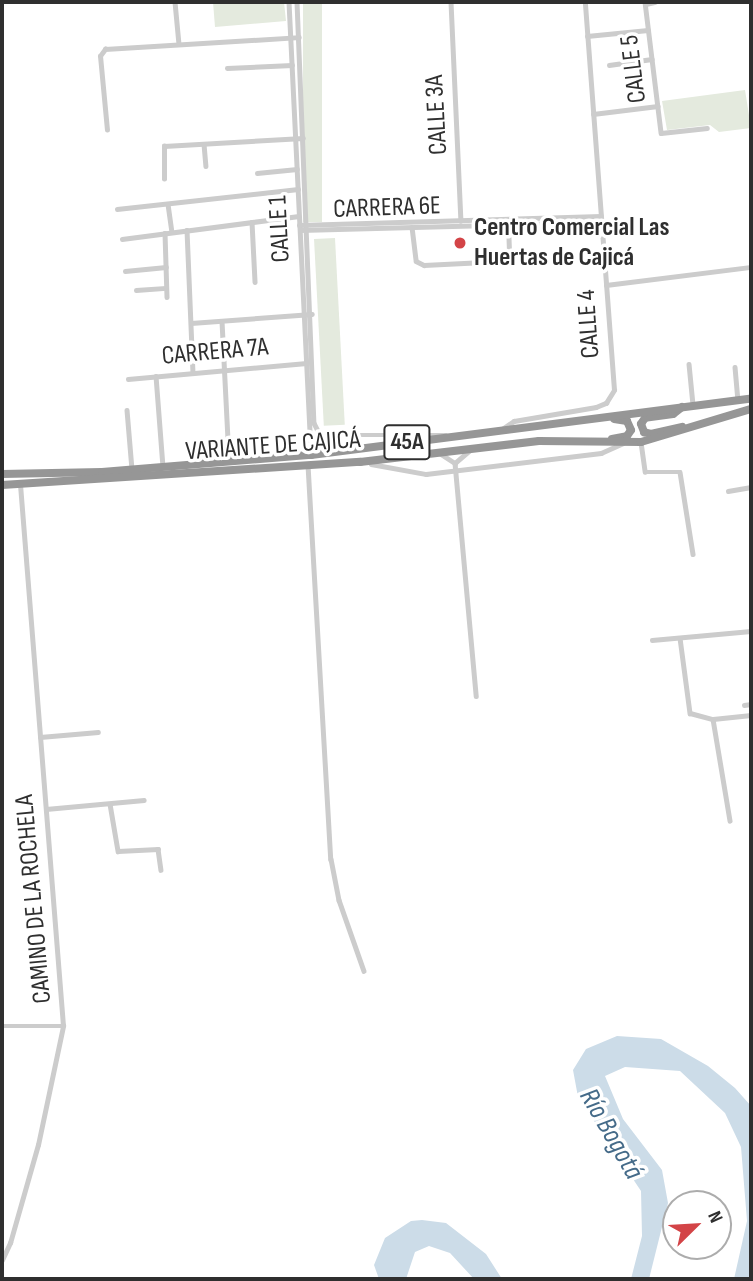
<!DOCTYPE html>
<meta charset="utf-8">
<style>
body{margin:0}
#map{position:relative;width:753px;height:1281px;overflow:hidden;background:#fff;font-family:"Sofia Sans Condensed",sans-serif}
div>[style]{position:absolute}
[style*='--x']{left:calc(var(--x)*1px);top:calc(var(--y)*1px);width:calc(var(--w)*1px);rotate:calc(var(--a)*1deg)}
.green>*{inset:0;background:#e4eade;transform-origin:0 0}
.water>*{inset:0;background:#ccdce8}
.street>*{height:4.5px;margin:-2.25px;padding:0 2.25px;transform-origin:2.25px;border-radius:2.25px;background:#ccc}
.highway>*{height:8px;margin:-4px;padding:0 4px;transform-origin:4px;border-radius:4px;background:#969696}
.dots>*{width:19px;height:19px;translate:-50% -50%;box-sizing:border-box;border:4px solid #fff;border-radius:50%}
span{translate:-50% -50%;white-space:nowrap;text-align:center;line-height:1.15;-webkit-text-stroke:7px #fff;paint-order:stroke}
.shield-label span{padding:2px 5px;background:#fff;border:2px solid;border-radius:5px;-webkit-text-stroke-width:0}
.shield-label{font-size:24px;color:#2f2f2f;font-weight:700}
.street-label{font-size:26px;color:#2f2f2f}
.poi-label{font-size:26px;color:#2f2f2f;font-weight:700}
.left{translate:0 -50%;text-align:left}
.water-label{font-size:28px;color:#456b89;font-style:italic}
.frame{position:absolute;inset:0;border:4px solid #2f2f2f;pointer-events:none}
.north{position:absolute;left:662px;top:1190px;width:70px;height:70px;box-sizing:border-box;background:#fff;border:2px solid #acacac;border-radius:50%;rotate:66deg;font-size:19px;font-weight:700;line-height:28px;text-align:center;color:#2f2f2f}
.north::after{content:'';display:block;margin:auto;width:24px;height:32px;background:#d34447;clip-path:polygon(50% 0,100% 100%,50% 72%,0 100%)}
</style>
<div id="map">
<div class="green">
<div style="clip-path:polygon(213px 2px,284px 2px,286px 21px,215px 27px)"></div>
<div style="left:303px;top:2px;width:19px;height:220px"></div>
<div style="clip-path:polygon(745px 90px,751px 128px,719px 132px,710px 125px,667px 130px,662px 101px)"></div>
<div style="left:335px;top:238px;width:187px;height:21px;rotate:87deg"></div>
</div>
<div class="water">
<div style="clip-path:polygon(617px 1036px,661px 1039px,708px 1066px,735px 1088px,751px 1106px,751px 1279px,734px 1279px,747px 1221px,741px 1147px,725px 1113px,680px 1071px,625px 1067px,605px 1076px,623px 1119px,662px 1170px,668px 1203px,649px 1279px,631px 1279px,642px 1236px,641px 1191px,578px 1097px,573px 1070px,586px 1049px)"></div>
<div style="clip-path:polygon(422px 1220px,446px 1223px,486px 1254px,502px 1279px,474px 1279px,450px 1253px,429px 1246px,415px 1252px,406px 1279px,379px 1279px,374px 1265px,385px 1238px,411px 1221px)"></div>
</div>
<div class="street">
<div style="--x:175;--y:2;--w:42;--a:84.6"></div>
<div style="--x:289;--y:2;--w:454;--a:87.2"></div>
<div style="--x:297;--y:2;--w:421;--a:87.7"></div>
<div style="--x:314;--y:423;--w:9;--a:63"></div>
<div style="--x:318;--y:431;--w:9;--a:27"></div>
<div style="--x:326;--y:435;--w:120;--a:0"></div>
<div style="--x:451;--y:2;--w:219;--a:87.4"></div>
<div style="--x:645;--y:2;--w:132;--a:83"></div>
<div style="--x:661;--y:133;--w:46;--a:-6.2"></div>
<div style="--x:646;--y:4;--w:9;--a:-13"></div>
<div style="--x:587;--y:36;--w:61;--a:-5.6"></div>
<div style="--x:609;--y:65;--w:43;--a:-7.9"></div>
<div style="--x:227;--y:68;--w:65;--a:-2.6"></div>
<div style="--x:593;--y:114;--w:65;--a:-7"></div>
<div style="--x:107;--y:130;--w:74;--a:-95.4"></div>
<div style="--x:100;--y:56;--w:9;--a:-54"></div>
<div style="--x:105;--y:49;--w:194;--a:-3.5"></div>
<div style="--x:204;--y:144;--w:22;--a:85"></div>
<div style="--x:257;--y:173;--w:40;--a:-5.7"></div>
<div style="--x:164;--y:179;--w:33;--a:-90"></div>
<div style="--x:164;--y:146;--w:139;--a:-3.3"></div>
<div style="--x:168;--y:204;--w:28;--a:82"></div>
<div style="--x:117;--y:209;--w:182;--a:-6.3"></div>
<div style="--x:252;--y:222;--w:60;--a:87.1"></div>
<div style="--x:299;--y:225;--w:302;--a:-1.7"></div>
<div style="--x:412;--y:227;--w:34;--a:83"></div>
<div style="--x:416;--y:261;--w:9;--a:27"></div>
<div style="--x:424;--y:265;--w:80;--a:-2.9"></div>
<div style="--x:504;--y:261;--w:10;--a:-61"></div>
<div style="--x:509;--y:252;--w:28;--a:-92"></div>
<div style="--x:187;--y:230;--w:143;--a:87.6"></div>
<div style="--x:300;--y:230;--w:301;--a:-1.5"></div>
<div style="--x:165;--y:233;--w:64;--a:88.2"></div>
<div style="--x:122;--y:239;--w:178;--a:-7.4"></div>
<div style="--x:125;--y:271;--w:41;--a:-5.6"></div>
<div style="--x:606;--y:285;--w:146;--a:-7.1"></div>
<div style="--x:136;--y:290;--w:30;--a:-4"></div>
<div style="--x:222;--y:321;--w:140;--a:87.1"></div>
<div style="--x:191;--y:323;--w:121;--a:-4.3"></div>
<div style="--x:689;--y:364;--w:41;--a:84.4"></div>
<div style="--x:735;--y:367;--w:33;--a:85"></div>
<div style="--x:156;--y:376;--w:90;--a:85.6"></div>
<div style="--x:128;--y:379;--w:179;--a:-5.1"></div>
<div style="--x:127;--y:410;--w:60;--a:85.2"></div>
<div style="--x:502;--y:429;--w:14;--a:-34"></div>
<div style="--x:514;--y:421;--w:83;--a:-9.7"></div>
<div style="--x:596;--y:407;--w:11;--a:-22"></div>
<div style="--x:606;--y:403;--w:15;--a:-58"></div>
<div style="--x:614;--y:390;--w:389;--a:-94.3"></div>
<div style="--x:641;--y:442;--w:30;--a:82"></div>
<div style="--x:645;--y:472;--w:35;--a:0"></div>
<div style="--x:680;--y:472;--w:83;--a:81"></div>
<div style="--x:441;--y:454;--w:17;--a:33"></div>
<div style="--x:455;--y:463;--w:234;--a:84.8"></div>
<div style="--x:455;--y:463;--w:20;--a:-41"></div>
<div style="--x:371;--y:464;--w:56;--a:10.3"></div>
<div style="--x:426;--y:474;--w:176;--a:-6.8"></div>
<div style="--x:601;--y:453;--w:24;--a:-24"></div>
<div style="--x:308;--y:465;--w:395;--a:86.7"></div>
<div style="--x:331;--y:859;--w:42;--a:79"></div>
<div style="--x:339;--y:900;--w:75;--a:70.6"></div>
<div style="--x:728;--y:491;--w:23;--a:-10"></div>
<div style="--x:680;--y:638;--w:76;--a:82.4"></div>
<div style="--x:690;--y:713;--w:24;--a:15"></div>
<div style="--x:713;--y:719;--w:38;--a:-6"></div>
<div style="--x:652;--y:640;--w:99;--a:-5.2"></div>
<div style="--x:744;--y:705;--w:7;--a:-8"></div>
<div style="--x:713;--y:719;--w:103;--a:80.5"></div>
<div style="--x:40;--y:737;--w:58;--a:-4.9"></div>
<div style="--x:110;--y:804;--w:48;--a:80.3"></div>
<div style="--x:118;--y:851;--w:40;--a:-2.9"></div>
<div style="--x:158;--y:849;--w:21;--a:82"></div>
<div style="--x:46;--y:809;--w:98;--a:-5.2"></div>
<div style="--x:2;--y:1026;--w:61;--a:0"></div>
<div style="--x:2;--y:1260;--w:19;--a:-65"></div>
<div style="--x:10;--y:1243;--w:102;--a:-74.1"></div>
<div style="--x:38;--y:1145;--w:122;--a:-78.1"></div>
<div style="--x:63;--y:1026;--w:543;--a:-94.54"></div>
</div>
<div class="highway">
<div style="--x:682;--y:407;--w:11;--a:142"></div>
<div style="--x:673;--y:414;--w:28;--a:172"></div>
<div style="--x:645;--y:418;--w:7;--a:124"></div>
<div style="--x:641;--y:424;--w:9;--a:69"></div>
<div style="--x:644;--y:432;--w:7;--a:16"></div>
<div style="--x:651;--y:434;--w:32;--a:-13"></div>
<div style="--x:612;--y:439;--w:15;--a:-11"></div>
<div style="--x:627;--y:436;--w:7;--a:-56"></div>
<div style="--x:631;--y:430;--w:10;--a:-114"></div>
<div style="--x:627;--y:421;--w:13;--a:-171"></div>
<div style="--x:2;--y:474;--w:100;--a:-1.1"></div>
<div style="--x:102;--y:472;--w:210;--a:-4.7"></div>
<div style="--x:311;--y:455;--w:444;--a:-7.3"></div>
<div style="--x:2;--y:485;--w:359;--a:-3.7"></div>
<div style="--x:360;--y:462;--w:180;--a:-6.7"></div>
<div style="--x:539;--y:441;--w:102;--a:0.6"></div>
<div style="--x:641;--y:442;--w:115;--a:-16.7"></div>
</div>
<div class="dots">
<div style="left:460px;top:243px;background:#d34447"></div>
</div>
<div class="shield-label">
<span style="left:407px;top:442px">45A</span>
</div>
<div class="street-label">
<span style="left:634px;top:69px;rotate:-97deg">CALLE 5</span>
<span style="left:437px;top:115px;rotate:-93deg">CALLE 3A</span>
<span style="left:387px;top:208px;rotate:-2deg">CARRERA 6E</span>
<span style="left:280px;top:229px;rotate:-93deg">CALLE 1</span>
<span style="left:589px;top:324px;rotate:-94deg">CALLE 4</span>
<span style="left:215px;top:352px;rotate:-5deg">CARRERA 7A</span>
<span style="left:273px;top:446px;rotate:-4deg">VARIANTE DE CAJICÁ</span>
<span style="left:34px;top:899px;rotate:-95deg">CAMINO DE LA ROCHELA</span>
</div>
<div class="poi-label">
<span class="left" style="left:474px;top:243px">Centro Comercial Las<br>Huertas de Cajicá</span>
</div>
<div class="water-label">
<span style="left:611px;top:1134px;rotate:60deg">Río Bogotá</span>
</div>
<div class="frame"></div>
<div class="north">N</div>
</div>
